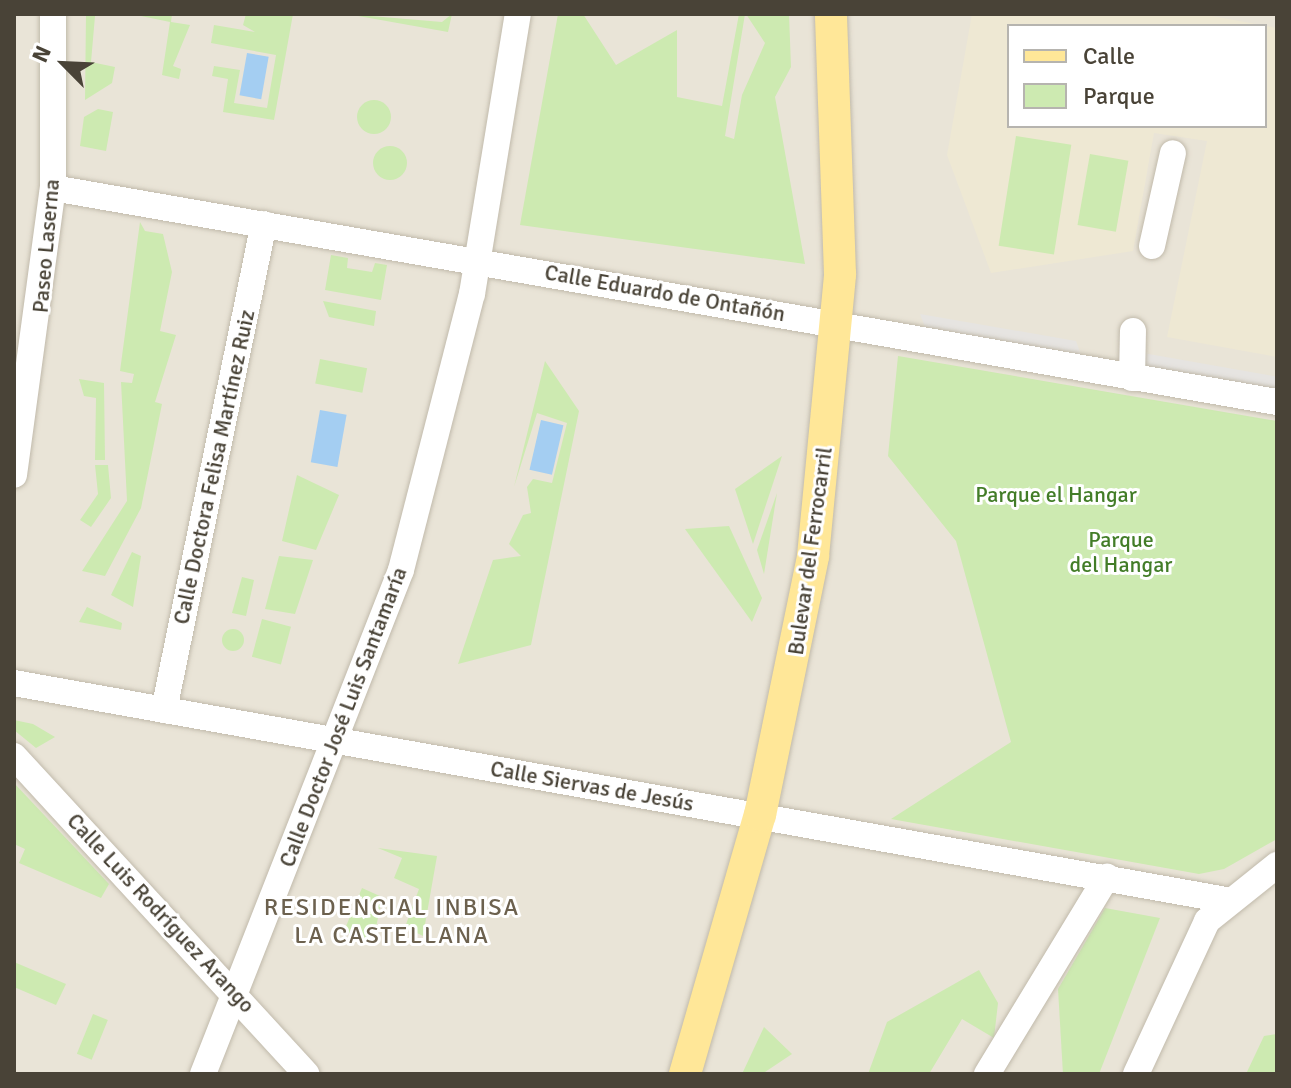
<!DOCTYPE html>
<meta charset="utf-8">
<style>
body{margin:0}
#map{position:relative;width:1291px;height:1088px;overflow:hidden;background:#f5f2e9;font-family:Signika,sans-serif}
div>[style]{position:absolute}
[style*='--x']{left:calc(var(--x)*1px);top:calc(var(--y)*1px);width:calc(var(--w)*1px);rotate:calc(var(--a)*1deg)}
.residential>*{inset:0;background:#e9e4d7}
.education>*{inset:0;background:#eee8d3}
.green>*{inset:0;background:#cdeab1;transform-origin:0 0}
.round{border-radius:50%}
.parking>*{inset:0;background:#e6e4e1;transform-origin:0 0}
.water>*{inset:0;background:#a4cef2;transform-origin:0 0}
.roads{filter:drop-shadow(0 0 2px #c1baab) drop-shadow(0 0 2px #c1baab)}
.minor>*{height:26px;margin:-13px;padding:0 13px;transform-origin:13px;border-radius:13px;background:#fff}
.major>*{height:32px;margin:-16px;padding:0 16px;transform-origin:16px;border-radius:16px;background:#ffe798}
span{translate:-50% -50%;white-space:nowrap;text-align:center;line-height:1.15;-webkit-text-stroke:6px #fff;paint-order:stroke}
.street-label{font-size:22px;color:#494337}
.park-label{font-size:22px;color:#437d28}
.neighbourhood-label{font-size:24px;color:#6c614e;letter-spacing:2px}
.frame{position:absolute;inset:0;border:16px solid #494337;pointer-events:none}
.legend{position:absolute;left:1007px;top:24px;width:260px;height:104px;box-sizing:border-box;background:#fff;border:2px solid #b6b4af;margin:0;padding:10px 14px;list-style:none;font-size:24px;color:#494337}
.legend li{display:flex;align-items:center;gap:16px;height:40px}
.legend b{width:40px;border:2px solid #b6b4af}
.north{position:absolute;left:24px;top:24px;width:80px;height:80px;-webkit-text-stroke:6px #fff;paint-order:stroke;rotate:294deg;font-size:22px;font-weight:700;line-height:32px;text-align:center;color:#494337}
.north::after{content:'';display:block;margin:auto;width:28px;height:36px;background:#494337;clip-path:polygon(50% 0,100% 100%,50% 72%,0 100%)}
</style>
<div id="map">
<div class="residential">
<div style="clip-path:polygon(evenodd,14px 14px,1277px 14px,1277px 1074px,14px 1074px,14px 14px,1009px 26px,1265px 26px,1265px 126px,1009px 126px,1009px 26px)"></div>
</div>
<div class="education">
<div style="clip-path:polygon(evenodd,972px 14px,1201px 14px,1277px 28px,1277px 357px,1167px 337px,1207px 141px,1154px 133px,1133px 251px,991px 273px,947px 155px,972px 14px,1009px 26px,1265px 26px,1265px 126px,1009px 126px,1009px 26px)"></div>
</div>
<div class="green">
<div style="clip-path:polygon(86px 14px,95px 16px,91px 62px,115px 67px,112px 83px,85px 100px)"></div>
<div style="clip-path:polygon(172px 14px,171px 22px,190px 25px,173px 66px,181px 69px,179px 79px,162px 75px,170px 22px,141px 16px)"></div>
<div style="clip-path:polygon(246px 14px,293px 14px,274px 120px,223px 112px,228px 79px,212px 76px,214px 66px,240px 70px,234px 103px,267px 108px,276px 55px,211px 43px,214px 25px,255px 32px,243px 25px)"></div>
<div style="clip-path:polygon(347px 14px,442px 22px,452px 14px,448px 32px)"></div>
<div style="clip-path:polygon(558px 14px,583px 14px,616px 65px,677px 30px,677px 97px,722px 106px,739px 14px,745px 14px,725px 136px,734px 139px,742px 95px,765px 43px,746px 14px,789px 14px,791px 67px,775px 97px,805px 264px,520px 225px)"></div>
<div class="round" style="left:357px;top:100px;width:34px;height:34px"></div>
<div style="clip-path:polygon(98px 109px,113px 112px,106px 151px,80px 146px,84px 117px)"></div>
<div style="left:1016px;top:136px;width:56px;height:111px;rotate:9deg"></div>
<div class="round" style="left:373px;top:146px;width:34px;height:34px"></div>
<div style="left:1090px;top:154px;width:39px;height:72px;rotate:10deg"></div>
<div style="clip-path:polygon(140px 222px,145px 231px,163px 234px,172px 272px,160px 331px,176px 335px,155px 402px,162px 404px,141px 508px,105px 576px,82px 571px,127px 501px,121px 382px,132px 383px,134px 374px,120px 371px)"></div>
<div style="clip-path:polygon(331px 255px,348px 258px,347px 268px,372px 272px,375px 263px,387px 265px,381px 300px,325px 290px)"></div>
<div style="clip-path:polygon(323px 301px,376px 311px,374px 326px,329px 317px)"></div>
<div style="clip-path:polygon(898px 356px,1277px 421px,1277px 839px,1224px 869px,1199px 874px,891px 819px,1011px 742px,956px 541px,888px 456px)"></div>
<div style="left:320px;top:359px;width:48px;height:25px;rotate:11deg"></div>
<div style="clip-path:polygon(545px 361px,579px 411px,531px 645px,458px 664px,493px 560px,521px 556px,509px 544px,523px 515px,531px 513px,527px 487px,533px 479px,552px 483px,567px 423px,537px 413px,514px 487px)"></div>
<div style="clip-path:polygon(79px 379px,104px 383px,105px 460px,95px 460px,96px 398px,84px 396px)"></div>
<div style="clip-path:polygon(782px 456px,753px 544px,735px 489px)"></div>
<div style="clip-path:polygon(95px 465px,108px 465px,111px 498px,91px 527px,80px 520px,98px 494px)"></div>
<div style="clip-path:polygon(297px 475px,339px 495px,316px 550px,282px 541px)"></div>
<div style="clip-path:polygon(777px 493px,764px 574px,757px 550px)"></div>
<div style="clip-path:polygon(729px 526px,762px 598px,752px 622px,685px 529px)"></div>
<div style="clip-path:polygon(132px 552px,141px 556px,133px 607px,111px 595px)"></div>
<div style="clip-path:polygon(279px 556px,313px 560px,295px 614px,265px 609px)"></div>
<div style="clip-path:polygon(242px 577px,254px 580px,246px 616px,232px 613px)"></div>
<div style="clip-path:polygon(87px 607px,122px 623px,121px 630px,79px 622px)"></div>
<div style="left:262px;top:619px;width:30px;height:39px;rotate:15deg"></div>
<div class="round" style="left:222px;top:629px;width:22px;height:22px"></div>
<div style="clip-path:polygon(14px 720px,33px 724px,55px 737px,36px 748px,14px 730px)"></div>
<div style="clip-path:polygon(14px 783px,109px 884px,101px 898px,19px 863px,25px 849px,14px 844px)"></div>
<div style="clip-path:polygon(378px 848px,437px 856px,423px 936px,405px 927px,419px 889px,394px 878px,402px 858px)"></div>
<div style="clip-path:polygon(362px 888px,382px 897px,373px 943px,344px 931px)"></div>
<div style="clip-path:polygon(1105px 908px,1160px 918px,1099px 1074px,1063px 1074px,1058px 989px)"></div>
<div style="clip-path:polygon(14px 962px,66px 984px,56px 1005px,14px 987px)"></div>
<div style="clip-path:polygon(979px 970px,998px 1003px,994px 1038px,962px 1019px,929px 1074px,868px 1074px,887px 1022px)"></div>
<div style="left:93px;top:1014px;width:16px;height:43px;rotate:22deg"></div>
<div style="clip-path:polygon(764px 1027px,792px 1054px,762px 1074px,742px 1074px)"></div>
<div style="clip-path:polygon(1277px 1034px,1277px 1074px,1246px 1074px,1264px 1036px)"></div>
</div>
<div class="parking">
<div style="clip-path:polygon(920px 314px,1076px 341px,1081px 355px,925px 327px)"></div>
<div style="left:1143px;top:353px;width:136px;height:14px;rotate:10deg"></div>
</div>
<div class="water">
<div style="left:247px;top:53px;width:22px;height:43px;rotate:10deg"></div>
<div style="left:320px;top:410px;width:27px;height:53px;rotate:10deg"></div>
<div style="left:541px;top:420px;width:23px;height:51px;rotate:13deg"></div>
</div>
<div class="roads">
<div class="minor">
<div style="--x:53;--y:188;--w:1243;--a:9.92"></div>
<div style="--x:1152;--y:246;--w:95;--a:-77.3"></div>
<div style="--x:1132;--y:378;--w:47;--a:-88.8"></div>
<div style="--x:14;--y:475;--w:290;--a:-82.3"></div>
<div style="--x:53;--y:188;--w:174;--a:-90"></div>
<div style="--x:14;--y:683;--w:1231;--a:10.15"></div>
<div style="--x:164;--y:710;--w:496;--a:-78.4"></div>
<div style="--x:14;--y:756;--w:432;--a:47.4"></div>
<div style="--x:203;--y:1074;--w:541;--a:-68.55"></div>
<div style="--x:401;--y:570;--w:285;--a:-75.6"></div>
<div style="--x:472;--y:294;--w:284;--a:-80.7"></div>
<div style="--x:987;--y:1074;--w:231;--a:-58.7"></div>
<div style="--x:1136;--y:1074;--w:169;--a:-65.1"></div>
<div style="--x:1207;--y:921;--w:90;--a:-38.7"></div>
</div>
<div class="major">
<div style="--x:685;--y:1074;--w:270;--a:-73.9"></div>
<div style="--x:760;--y:815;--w:264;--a:-78.4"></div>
<div style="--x:813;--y:556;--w:283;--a:-84.5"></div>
<div style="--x:840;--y:274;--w:260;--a:-92"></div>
</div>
</div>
<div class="street-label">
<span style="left:46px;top:246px;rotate:-85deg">Paseo Laserna</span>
<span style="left:665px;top:293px;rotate:10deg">Calle Eduardo de Ontañón</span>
<span style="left:214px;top:467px;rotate:-78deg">Calle Doctora Felisa Martínez Ruiz</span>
<span style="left:810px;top:551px;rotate:-82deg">Bulevar del Ferrocarril</span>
<span style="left:343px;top:717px;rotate:-69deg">Calle Doctor José Luis Santamaría</span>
<span style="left:592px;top:786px;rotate:10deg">Calle Siervas de Jesús</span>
<span style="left:161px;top:913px;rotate:47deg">Calle Luis Rodríguez Arango</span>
</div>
<div class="park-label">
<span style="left:1056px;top:495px">Parque el Hangar</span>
<span style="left:1121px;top:552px">Parque<br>del Hangar</span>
</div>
<div class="neighbourhood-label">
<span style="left:392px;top:922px">RESIDENCIAL INBISA<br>LA CASTELLANA</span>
</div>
<div class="frame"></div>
<ul class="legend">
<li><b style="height:10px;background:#ffe798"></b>Calle</li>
<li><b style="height:22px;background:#cdeab1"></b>Parque</li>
</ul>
<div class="north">N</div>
</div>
